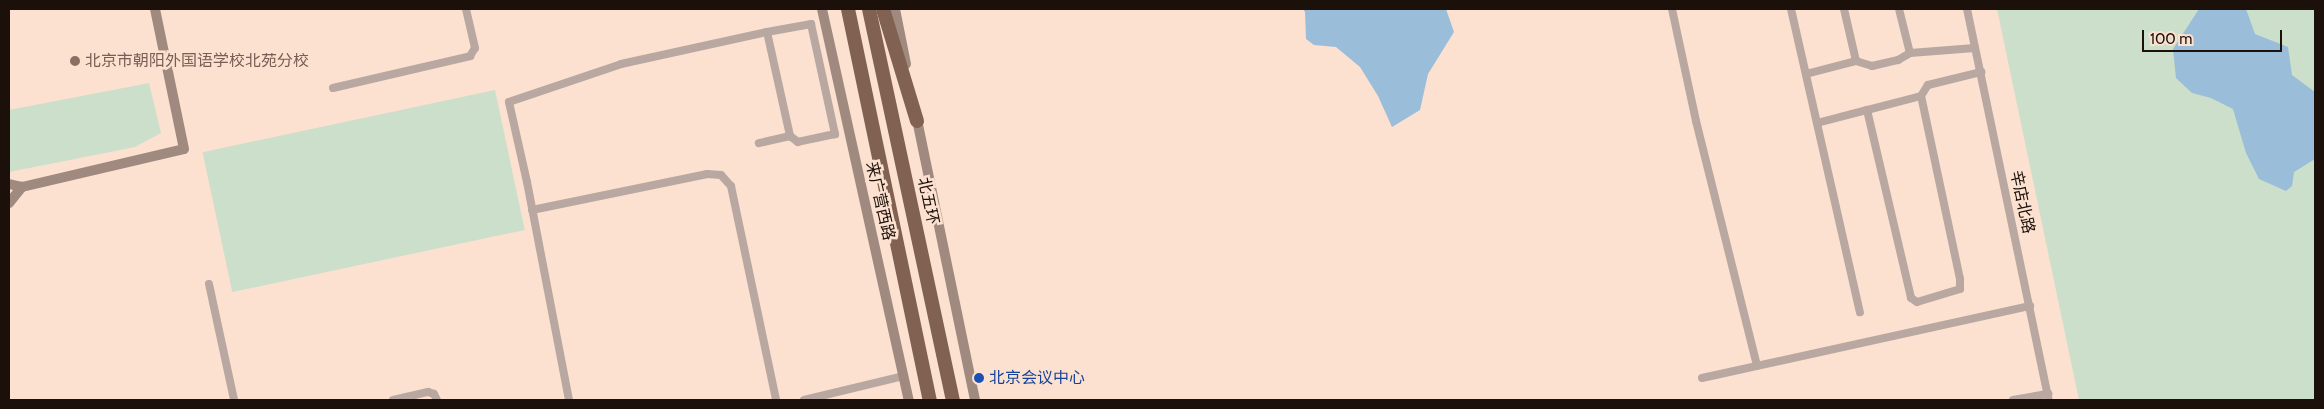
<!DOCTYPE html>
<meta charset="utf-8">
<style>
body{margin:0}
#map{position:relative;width:2324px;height:409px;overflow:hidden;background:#fce1d0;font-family:Cabin,"Noto Sans SC",sans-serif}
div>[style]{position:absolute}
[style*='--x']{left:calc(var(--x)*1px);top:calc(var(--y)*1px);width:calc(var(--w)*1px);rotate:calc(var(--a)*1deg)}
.green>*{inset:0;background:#cbdfca;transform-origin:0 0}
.water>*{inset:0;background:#9abdd9}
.street>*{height:8px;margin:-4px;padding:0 4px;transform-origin:4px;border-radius:4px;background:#b8a8a1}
.secondary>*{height:10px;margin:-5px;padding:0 5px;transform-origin:5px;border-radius:5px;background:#a08a7f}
.highway>*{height:14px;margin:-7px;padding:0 7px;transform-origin:7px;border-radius:7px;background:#806152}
.dots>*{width:14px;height:14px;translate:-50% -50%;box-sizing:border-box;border:2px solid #fce1d0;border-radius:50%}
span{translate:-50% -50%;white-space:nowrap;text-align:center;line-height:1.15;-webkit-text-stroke:5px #fce1d0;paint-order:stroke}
.education-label{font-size:16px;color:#785e54}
.left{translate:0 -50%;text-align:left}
.street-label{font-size:16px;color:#1c110a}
.transit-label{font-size:16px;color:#164399}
.frame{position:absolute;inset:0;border:10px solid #1c110a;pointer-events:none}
.scale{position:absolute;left:2142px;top:30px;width:140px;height:22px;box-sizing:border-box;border:2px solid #1c110a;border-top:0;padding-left:6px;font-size:15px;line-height:18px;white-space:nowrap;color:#1c110a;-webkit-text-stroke:4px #fce1d0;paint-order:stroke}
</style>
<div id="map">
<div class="green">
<div style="clip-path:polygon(1997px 9px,2315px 9px,2315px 400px,2079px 400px)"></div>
<div style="clip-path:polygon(149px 83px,161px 133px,135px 147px,9px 172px,9px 110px)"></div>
<div style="left:495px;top:90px;width:143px;height:299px;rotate:78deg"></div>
</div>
<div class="water">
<div style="clip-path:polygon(1303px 9px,1446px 9px,1454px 32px,1428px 74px,1420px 110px,1392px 127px,1378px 96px,1360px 67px,1336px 47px,1314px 45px,1306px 39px,1305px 12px)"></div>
<div style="clip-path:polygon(2199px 9px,2246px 9px,2255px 34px,2288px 47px,2292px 75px,2315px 92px,2315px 159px,2294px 172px,2292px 186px,2286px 191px,2259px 179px,2246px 153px,2233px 109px,2211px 98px,2192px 93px,2176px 78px,2173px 49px)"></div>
</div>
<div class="street">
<div style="--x:1672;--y:9;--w:115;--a:77.9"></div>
<div style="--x:1696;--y:121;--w:252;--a:76"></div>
<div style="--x:1791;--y:9;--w:311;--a:77.2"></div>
<div style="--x:1844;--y:9;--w:53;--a:77"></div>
<div style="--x:1899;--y:9;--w:45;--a:76"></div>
<div style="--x:1967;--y:9;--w:400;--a:78.2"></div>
<div style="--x:767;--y:32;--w:45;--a:-10.3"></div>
<div style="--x:811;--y:24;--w:113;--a:77.7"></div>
<div style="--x:835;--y:134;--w:38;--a:168"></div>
<div style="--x:798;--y:142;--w:10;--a:-143"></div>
<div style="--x:1806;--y:74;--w:52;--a:-14.6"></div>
<div style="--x:1856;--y:61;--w:17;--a:17"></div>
<div style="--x:1872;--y:66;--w:27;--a:-13"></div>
<div style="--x:1898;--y:60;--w:14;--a:-30"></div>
<div style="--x:1910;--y:53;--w:65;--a:-4.4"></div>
<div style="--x:333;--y:88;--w:141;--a:-13.1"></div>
<div style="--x:470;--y:56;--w:9;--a:-58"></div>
<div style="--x:475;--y:48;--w:40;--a:-103"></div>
<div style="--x:1921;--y:96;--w:56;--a:165.5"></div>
<div style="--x:1867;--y:110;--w:193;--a:76.8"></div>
<div style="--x:1911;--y:298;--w:7;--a:34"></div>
<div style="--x:1917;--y:302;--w:45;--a:-16.8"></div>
<div style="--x:1960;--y:289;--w:10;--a:-90"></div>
<div style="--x:1960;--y:279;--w:187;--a:-102"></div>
<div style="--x:1921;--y:96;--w:13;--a:-58"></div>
<div style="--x:1928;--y:85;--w:55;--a:-13.8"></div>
<div style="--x:1817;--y:123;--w:52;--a:-14.6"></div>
<div style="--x:532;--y:210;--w:179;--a:-11.6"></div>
<div style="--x:707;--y:174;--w:14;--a:4"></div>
<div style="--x:721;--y:175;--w:15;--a:48"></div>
<div style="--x:731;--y:186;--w:219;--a:78.1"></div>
<div style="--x:209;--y:284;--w:119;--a:77.8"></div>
<div style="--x:1702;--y:378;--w:336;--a:-12.4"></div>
<div style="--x:393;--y:400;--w:36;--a:-13"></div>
<div style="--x:428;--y:392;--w:6;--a:18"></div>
<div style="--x:434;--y:394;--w:7;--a:63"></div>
<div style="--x:569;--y:400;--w:222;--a:-100.9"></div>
<div style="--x:527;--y:182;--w:82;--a:-102.7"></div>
<div style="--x:509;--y:102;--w:118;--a:-18.7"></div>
<div style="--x:621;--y:64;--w:149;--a:-12.4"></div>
<div style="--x:767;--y:32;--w:107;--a:77.5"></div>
<div style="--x:790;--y:136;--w:32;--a:167"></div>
<div style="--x:804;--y:400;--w:103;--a:-13.5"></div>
<div style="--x:2013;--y:400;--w:36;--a:-10"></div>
</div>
<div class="secondary">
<div style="--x:822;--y:9;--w:401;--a:77.5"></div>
<div style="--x:895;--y:9;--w:56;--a:78.7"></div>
<div style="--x:916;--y:115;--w:291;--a:78.3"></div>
<div style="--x:9;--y:184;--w:13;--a:13"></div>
<div style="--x:22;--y:187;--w:166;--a:-13.2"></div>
<div style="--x:184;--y:149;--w:143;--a:-101.7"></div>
<div style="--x:9;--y:203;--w:21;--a:-51"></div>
</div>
<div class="highway">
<div style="--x:848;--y:9;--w:400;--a:78.2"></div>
<div style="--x:869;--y:9;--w:400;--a:77.9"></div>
<div style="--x:883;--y:9;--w:117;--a:73.1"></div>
</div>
<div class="dots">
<div style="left:75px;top:61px;background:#8d6e63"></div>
<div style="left:979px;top:378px;background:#1a4fb4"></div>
</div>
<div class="education-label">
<span class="left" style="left:85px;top:61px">北京市朝阳外国语学校北苑分校</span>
</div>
<div class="street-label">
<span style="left:880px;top:201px;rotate:77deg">来广营西路</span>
<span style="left:928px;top:201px;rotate:78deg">北五环</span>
<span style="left:2022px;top:202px;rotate:78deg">辛店北路</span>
</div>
<div class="transit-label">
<span class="left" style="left:989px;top:378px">北京会议中心</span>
</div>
<div class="frame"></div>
<div class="scale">100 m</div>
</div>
